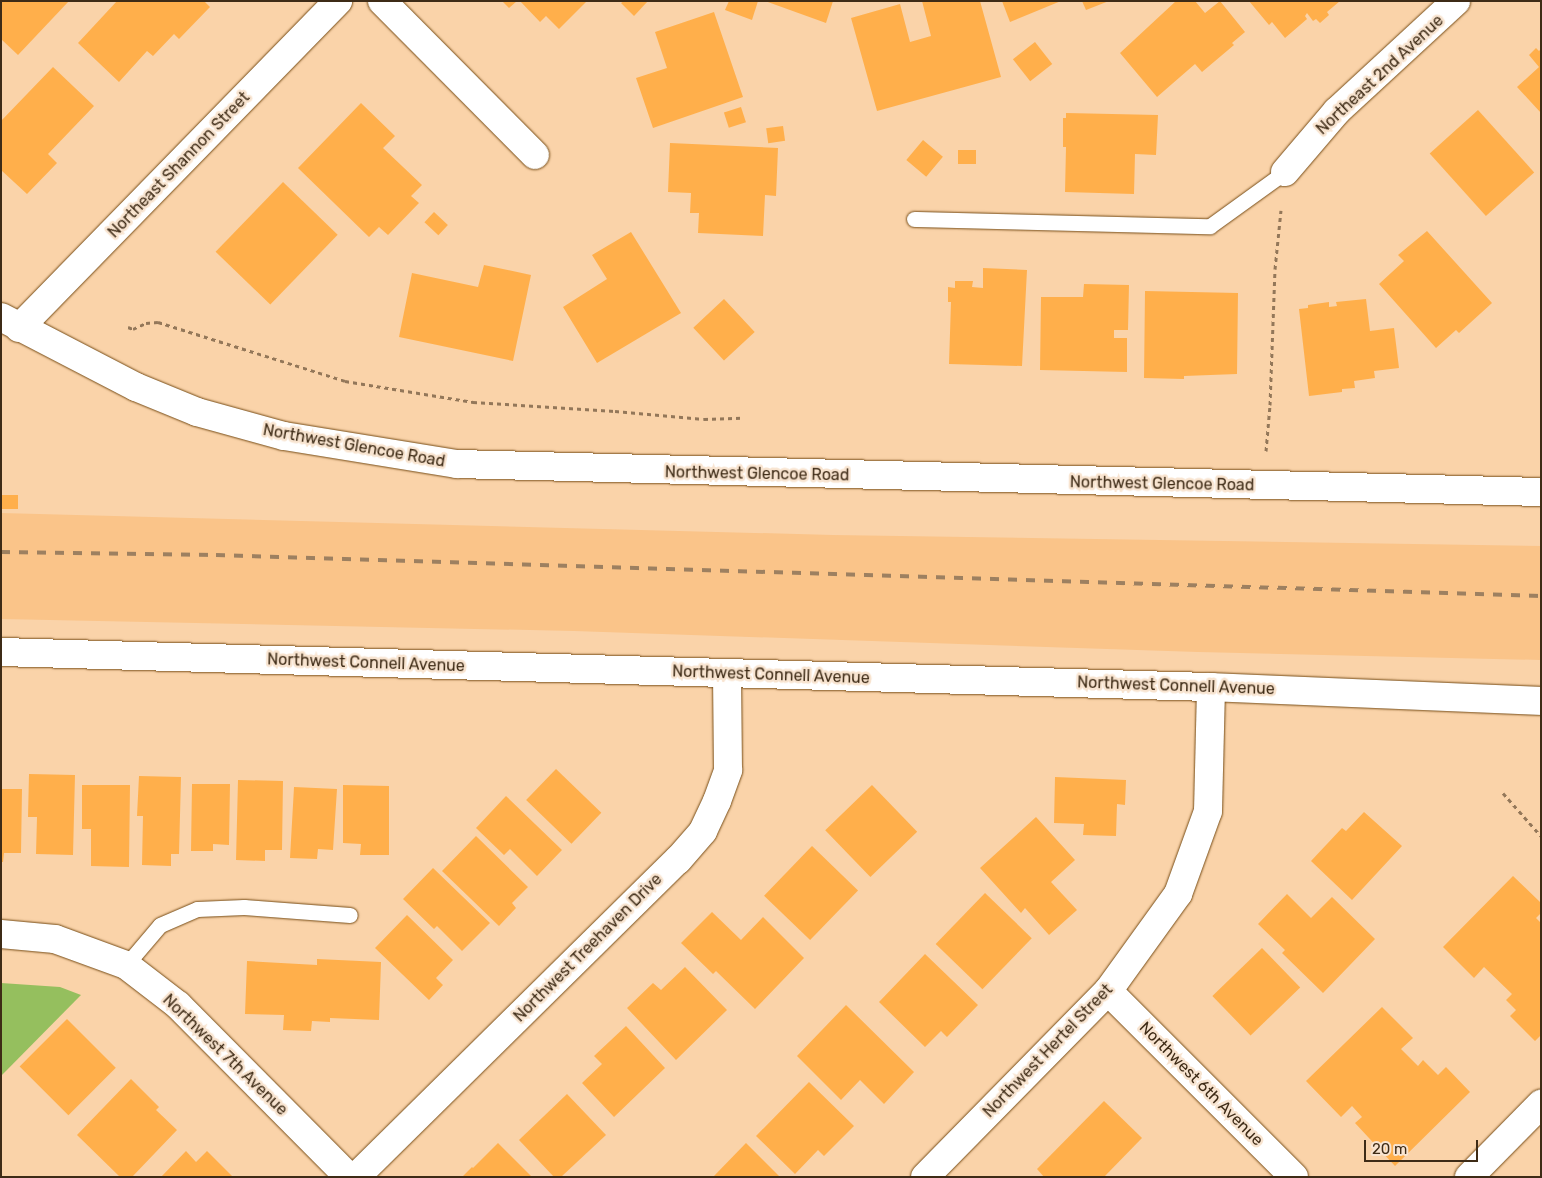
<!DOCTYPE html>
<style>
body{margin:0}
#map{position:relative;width:1542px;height:1178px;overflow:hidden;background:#fad3a9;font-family:Rubik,sans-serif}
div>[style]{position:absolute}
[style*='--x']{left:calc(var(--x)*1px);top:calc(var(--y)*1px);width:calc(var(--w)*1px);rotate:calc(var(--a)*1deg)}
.built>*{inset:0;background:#fac489}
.green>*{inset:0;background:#95bf5e}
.building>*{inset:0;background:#ffaf4b;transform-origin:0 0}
.path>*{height:3px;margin-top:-1.5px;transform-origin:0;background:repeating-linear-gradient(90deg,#937759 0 4px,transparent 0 8px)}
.roads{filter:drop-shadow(0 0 1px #774d17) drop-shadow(0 0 1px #774d17)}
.lane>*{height:15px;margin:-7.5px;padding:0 7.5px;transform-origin:7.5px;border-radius:7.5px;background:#fff}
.street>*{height:28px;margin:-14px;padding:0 14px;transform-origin:14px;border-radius:14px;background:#fff}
.secondary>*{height:28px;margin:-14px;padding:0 14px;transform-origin:14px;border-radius:14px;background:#fff}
.primary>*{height:28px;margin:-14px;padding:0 14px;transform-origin:14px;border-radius:14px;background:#fff}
.rail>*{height:4px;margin-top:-2px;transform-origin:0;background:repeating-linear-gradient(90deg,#9d8060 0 9px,transparent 0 18px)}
span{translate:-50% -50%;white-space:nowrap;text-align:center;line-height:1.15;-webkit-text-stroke:5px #f8e4d0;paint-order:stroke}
.street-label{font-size:16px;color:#3e2b16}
.frame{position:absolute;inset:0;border:2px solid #3e2b16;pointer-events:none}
.scale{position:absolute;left:1364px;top:1140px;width:114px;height:22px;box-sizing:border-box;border:2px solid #3e2b16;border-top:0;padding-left:6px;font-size:15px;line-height:18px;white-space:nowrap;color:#3e2b16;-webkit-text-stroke:4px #f8e4d0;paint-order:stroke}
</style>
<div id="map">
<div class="built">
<div style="clip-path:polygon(1px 513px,833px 535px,1541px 546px,1541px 660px,1198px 652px,574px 631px,1px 619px)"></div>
</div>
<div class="green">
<div style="clip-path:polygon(1px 983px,60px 987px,81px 995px,1px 1076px)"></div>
</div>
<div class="building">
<div style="clip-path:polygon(1px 1px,69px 1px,18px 55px,1px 39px)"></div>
<div style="clip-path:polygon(117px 1px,204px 1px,210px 7px,179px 39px,174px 34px,153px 56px,147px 51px,119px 82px,78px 43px)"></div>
<div style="clip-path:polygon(502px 1px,517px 1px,509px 8px)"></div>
<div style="clip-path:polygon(520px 1px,587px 1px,559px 29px,546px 16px,540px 22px)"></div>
<div style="clip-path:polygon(624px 1px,648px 1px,634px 16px,621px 3px)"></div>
<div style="clip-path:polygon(729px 1px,758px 1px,752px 20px,725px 10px)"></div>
<div style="clip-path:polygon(765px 1px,833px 1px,826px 23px)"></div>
<div style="clip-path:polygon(922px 1px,980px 1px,1001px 77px,877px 111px,851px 18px,900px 4px,910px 42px,931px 36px)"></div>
<div style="clip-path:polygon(1002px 1px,1061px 1px,1010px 22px)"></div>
<div style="clip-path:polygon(1082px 1px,1109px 1px,1086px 10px)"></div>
<div style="clip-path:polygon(1176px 1px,1195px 1px,1205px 13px,1220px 1px,1245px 32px,1232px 43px,1234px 45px,1202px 72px,1195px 64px,1157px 97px,1120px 53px)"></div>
<div style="clip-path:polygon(1249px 1px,1340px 1px,1327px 12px,1329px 15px,1320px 23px,1316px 19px,1313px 21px,1307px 13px,1305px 16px,1307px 19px,1285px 38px,1272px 22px,1269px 25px)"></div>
<div style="clip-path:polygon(714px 12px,743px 97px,653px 128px,636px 78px,667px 68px,655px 32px)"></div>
<div style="left:1035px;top:42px;width:28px;height:28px;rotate:52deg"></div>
<div style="clip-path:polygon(1536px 48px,1539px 51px,1541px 49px,1541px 113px,1517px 87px,1539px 67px,1529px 55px)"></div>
<div style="clip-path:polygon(53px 67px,94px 106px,48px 154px,57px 163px,27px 194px,1px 170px,1px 121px)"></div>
<div style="clip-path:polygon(361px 103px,395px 136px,383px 148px,422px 185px,411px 196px,419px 203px,388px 235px,379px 227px,369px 237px,298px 168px)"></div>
<div style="left:741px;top:107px;width:16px;height:18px;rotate:72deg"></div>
<div style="left:1478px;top:110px;width:84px;height:65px;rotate:48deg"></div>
<div style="clip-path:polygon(1066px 113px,1158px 115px,1156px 155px,1135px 154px,1134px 194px,1065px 192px,1066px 147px,1063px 147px,1063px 118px,1066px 118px)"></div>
<div style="left:783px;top:126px;width:15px;height:17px;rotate:82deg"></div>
<div style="left:923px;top:140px;width:26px;height:26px;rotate:40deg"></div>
<div style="clip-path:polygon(670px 143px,778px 148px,776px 196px,765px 195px,763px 236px,698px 233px,699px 213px,690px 213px,691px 193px,668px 192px)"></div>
<div style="left:958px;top:150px;width:18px;height:14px"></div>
<div style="left:283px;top:182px;width:76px;height:97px;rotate:44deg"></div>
<div style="left:434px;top:212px;width:19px;height:14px;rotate:43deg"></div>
<div style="clip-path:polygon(1427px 231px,1492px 303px,1459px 333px,1456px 330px,1436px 348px,1379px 284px,1404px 261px,1398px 255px)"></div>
<div style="clip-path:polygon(631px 232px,681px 313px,597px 363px,563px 307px,607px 279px,592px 255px)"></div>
<div style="clip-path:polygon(484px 265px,531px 275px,513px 361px,399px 337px,412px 273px,478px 287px)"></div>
<div style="clip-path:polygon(983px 268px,1027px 270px,1022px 366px,949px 364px,951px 302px,948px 302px,948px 287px,955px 288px,955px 281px,973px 281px,972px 287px,983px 288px)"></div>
<div style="clip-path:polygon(1084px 284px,1129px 285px,1128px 330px,1114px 330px,1114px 338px,1127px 338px,1127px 372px,1040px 370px,1041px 297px,1083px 297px)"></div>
<div style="clip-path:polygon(1145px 291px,1238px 293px,1237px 374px,1184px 376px,1184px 379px,1144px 378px)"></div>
<div style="left:724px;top:299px;width:45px;height:42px;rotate:47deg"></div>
<div style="clip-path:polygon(1366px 299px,1370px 331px,1394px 328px,1399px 368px,1374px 371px,1375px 378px,1354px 381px,1355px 388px,1342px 389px,1342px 392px,1309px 396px,1299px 309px,1308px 308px,1308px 305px,1329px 302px,1329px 307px,1337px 306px,1336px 302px)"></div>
<div style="left:1px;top:495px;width:17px;height:14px"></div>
<div style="left:556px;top:769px;width:63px;height:43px;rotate:44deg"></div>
<div style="clip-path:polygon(29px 774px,75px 775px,73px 855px,36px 854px,37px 817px,28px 817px)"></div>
<div style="clip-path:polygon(139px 776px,181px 777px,179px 854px,171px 854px,171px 866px,142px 865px,143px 816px,137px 816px)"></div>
<div style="clip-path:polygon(1055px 777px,1126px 780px,1125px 805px,1117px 804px,1116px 836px,1083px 835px,1084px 824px,1054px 823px)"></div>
<div style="clip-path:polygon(238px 780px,283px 781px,282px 850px,265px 850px,265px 861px,236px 860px)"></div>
<div style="clip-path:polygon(192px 784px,230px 784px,229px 845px,213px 844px,213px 851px,191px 851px)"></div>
<div style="clip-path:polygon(82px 785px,130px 785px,129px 867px,91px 866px,91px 829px,82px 829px)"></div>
<div style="clip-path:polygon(343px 785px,389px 786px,389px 855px,360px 855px,361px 844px,343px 843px)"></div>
<div style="left:872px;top:785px;width:65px;height:65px;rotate:46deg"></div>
<div style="clip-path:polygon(294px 787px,337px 789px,333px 850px,318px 849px,317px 859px,290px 858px)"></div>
<div style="clip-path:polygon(1px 789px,22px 789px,21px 853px,4px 853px,3px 862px,1px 862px)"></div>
<div style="clip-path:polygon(506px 796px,562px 850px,537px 876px,510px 849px,504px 855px,476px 828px)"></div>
<div style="clip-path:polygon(1364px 812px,1402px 846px,1352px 900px,1311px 861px,1342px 828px,1346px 831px)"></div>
<div style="clip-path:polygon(1036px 817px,1075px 860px,1051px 882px,1077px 910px,1049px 935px,1025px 908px,1021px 913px,980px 868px)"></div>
<div style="clip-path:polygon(476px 836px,528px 887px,512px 903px,516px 908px,499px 926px,442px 871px)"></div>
<div style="left:812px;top:846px;width:64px;height:69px;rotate:44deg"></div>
<div style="clip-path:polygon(433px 868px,490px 923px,462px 951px,437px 926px,434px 929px,403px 899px)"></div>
<div style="clip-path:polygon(1513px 876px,1541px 903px,1541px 913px,1536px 918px,1541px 923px,1541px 1035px,1535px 1041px,1510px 1016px,1516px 1010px,1506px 1000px,1512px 994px,1484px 967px,1474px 978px,1443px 947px)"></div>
<div style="left:985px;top:893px;width:65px;height:71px;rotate:44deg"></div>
<div style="clip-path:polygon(1287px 894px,1311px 918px,1332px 897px,1375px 939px,1323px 993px,1282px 953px,1285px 950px,1258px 924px)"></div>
<div style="clip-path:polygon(712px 912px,741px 940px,763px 917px,804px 958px,755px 1009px,716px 971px,713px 974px,681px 943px)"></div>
<div style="clip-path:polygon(407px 915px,453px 960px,436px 978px,443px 985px,429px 1000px,375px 948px)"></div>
<div style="left:1262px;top:948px;width:55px;height:69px;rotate:46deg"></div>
<div style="clip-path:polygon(925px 954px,978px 1005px,947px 1037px,941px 1031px,925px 1047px,879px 1002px)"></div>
<div style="clip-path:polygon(317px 959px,381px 962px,379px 1020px,330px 1018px,330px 1022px,312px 1021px,311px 1031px,283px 1030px,284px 1015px,245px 1014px,247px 961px,317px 965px)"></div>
<div style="clip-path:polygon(685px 967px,727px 1010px,676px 1060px,627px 1008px,653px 983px,661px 990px)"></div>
<div style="clip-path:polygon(846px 1005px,914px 1072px,884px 1104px,860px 1080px,841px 1100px,797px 1056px)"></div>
<div style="clip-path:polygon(1382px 1007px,1413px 1038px,1401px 1049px,1418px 1066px,1423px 1060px,1438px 1075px,1446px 1067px,1470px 1092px,1395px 1166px,1355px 1123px,1362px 1117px,1352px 1106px,1341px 1117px,1306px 1081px)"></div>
<div style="left:67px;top:1019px;width:69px;height:67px;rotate:45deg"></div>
<div style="clip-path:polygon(626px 1026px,665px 1068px,614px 1117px,582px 1083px,602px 1064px,594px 1056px)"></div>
<div style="clip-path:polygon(131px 1079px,159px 1107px,156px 1110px,177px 1130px,132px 1177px,120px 1177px,77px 1135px)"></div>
<div style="clip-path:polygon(809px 1082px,854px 1126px,824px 1156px,818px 1150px,795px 1174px,756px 1136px)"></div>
<div style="clip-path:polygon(567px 1094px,606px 1135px,561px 1177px,554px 1177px,519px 1140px)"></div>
<div style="clip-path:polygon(1104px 1101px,1142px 1138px,1104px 1177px,1044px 1177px,1037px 1169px)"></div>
<div style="clip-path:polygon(498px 1143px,532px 1177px,462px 1177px,472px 1167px,473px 1168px)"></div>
<div style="clip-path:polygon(746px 1143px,780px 1177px,713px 1177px)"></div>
<div style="clip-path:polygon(186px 1151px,196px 1162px,207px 1151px,233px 1177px,161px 1177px)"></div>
</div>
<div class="path">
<div style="--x:128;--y:327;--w:5;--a:22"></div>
<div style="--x:133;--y:329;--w:14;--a:-25"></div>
<div style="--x:146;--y:323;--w:12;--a:-5"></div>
<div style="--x:158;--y:322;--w:196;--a:17.5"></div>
<div style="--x:345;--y:381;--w:130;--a:9.3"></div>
<div style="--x:473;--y:402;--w:142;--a:3.6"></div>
<div style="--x:615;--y:411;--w:89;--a:5.1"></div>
<div style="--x:704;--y:419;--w:38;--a:-2"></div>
<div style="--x:1266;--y:451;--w:46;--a:-85"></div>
<div style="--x:1270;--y:405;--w:136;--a:-87.9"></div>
<div style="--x:1275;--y:269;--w:59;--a:-84.2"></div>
<div style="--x:1503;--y:793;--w:57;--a:48.5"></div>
</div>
<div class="roads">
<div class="lane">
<div style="--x:914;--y:219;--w:296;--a:1.4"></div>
<div style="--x:1210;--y:226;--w:92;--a:-35.8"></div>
<div style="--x:126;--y:965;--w:52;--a:-49.6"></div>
<div style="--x:160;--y:925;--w:40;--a:-23.4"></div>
<div style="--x:197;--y:909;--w:47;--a:-2.4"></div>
<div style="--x:244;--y:907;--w:106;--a:4.3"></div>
</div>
<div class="street">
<div style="--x:382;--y:1;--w:217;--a:45.2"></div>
<div style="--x:1285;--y:172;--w:80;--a:-49.6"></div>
<div style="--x:1337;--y:111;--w:162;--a:-42.7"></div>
<div style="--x:19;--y:328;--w:457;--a:-45.7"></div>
<div style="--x:1;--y:934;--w:54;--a:5.3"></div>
<div style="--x:55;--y:939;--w:76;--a:20.1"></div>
<div style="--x:126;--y:965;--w:66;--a:37.6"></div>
<div style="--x:178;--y:1005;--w:243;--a:45.2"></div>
<div style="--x:1108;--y:991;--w:263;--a:45"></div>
<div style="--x:356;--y:1177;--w:452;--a:-44.6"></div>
<div style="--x:678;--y:860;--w:38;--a:-49"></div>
<div style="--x:703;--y:831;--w:33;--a:-65"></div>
<div style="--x:717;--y:801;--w:33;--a:-70"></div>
<div style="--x:728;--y:770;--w:96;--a:-90.6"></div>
<div style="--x:925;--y:1177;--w:261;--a:-45.5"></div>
<div style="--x:1108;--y:991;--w:120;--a:-54.2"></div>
<div style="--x:1178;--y:894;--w:88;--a:-70.1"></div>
<div style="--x:1208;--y:811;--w:124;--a:-88.6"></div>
<div style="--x:1469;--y:1177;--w:103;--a:-45.4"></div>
</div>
<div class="secondary">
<div style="--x:1;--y:652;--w:1211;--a:1.66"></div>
<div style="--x:1211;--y:687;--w:330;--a:2.4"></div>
</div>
<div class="primary">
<div style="--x:1;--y:317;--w:152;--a:27.4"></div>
<div style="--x:136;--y:387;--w:66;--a:22.3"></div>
<div style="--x:197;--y:412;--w:90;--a:15.4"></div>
<div style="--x:284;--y:436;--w:175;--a:9.2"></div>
<div style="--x:457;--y:464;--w:1084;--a:1.48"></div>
</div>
</div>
<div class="rail">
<div style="--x:1;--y:552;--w:215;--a:0.8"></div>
<div style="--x:216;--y:555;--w:1326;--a:1.77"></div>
</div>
<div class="street-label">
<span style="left:1380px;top:75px;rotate:-43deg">Northeast 2nd Avenue</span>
<span style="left:179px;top:165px;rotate:-46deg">Northeast Shannon Street</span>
<span style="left:354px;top:446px;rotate:10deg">Northwest Glencoe Road</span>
<span style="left:757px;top:474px;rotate:1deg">Northwest Glencoe Road</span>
<span style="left:1162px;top:484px;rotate:1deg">Northwest Glencoe Road</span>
<span style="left:366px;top:663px;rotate:2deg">Northwest Connell Avenue</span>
<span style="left:771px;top:675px;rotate:2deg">Northwest Connell Avenue</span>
<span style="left:1176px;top:686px;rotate:2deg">Northwest Connell Avenue</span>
<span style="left:588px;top:948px;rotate:-45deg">Northwest Treehaven Drive</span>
<span style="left:1048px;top:1051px;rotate:-46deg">Northwest Hertel Street</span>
<span style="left:225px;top:1055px;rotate:44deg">Northwest 7th Avenue</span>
<span style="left:1201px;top:1084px;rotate:45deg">Northwest 6th Avenue</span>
</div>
<div class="frame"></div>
<div class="scale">20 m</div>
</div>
